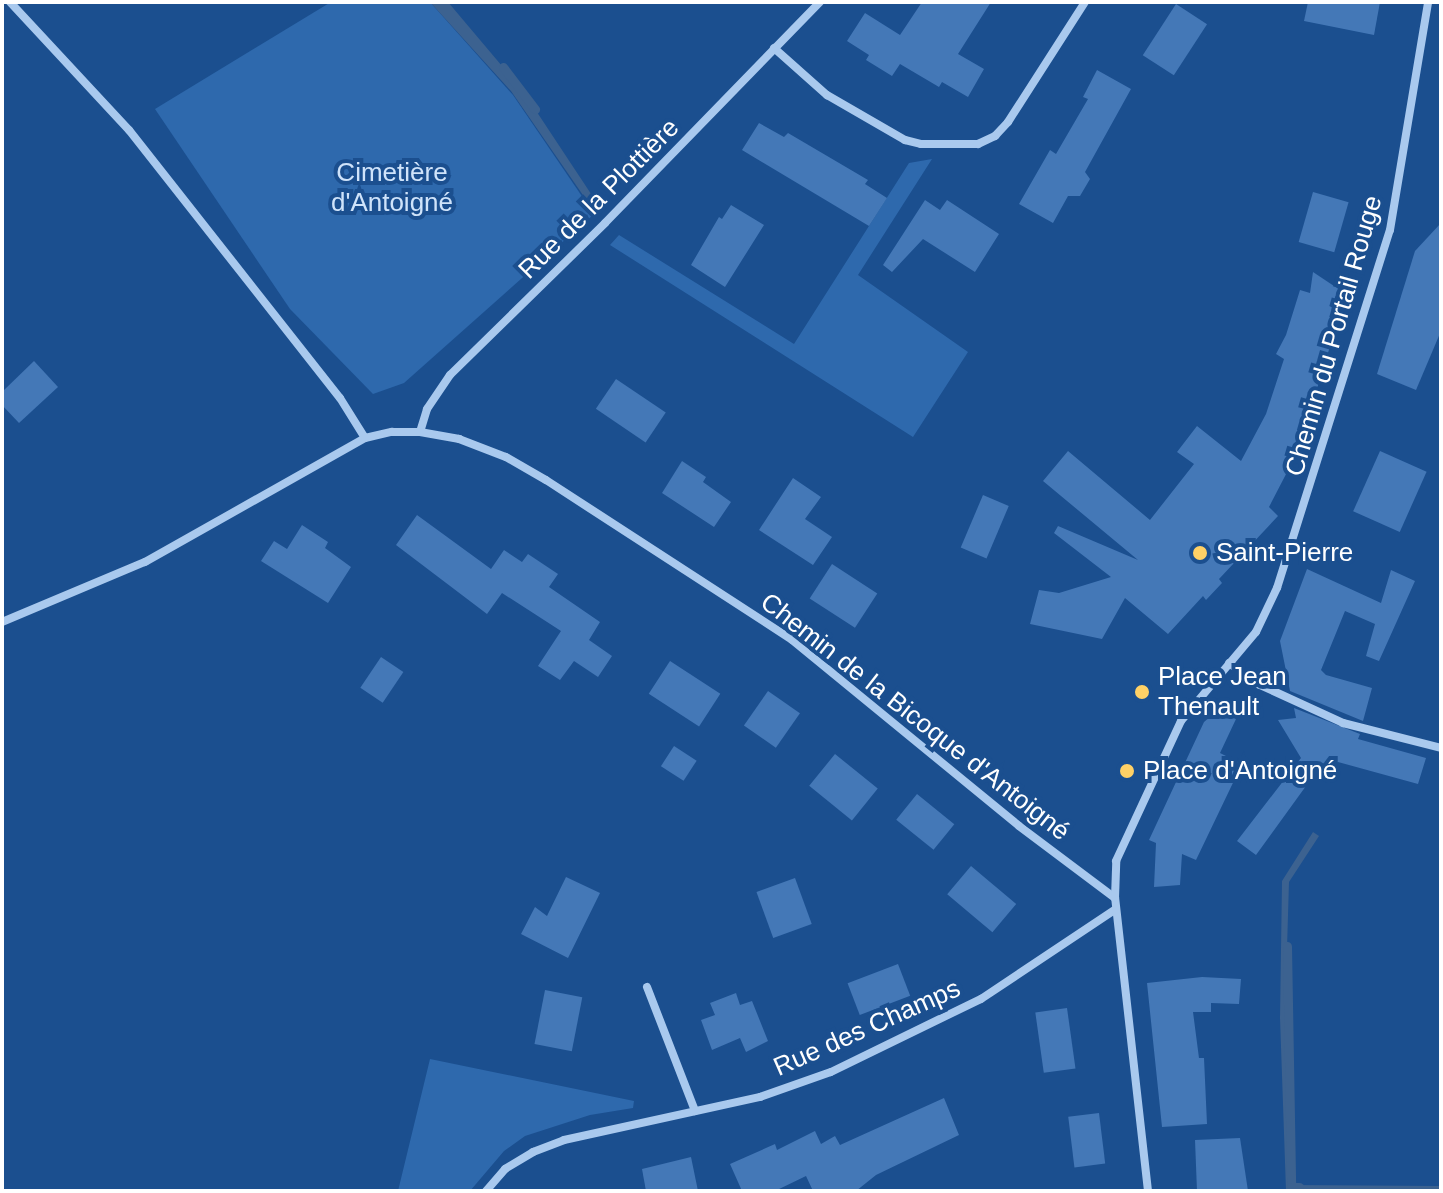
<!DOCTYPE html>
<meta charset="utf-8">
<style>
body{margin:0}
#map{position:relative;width:1443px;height:1193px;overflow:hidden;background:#1b4f8f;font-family:Arial,sans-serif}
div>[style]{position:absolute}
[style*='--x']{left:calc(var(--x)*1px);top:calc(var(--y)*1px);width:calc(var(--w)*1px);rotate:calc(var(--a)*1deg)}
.green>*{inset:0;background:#2e69ad}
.water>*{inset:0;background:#3c6290}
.stream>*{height:9px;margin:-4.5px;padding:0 4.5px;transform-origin:4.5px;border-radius:4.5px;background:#3c6290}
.building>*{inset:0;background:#4478b7;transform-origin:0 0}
.street>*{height:8px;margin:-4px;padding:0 4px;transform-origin:4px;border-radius:4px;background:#a9c9ee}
.dots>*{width:22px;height:22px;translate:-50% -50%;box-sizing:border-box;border:4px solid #1b4f8f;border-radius:50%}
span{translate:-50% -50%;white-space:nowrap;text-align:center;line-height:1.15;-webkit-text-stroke:8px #1b4f8f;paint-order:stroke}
.park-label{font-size:26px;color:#cfe3fa}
.street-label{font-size:26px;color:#fff}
.poi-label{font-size:26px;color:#fff}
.left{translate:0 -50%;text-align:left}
.frame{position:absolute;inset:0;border:4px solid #fff;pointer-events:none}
</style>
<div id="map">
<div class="green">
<div style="clip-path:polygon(331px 2px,430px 2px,513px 95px,594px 214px,404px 383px,373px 394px,290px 309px,155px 109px)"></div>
<div style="clip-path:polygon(932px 159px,858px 275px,968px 352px,913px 437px,610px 245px,619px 235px,794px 344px,909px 163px)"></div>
<div style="clip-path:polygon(430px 1059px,634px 1101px,633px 1108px,590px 1115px,525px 1136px,504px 1151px,470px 1191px,398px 1191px)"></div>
</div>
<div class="water">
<div style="clip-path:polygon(430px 2px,448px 2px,523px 91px,601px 209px,596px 214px,511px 91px)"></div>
<div style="clip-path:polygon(1313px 832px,1319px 836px,1289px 882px,1286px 982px,1290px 1185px,1441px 1186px,1441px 1190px,1286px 1191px,1280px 1018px,1282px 881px)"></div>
</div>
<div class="stream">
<div style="--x:503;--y:67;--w:53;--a:52.7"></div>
<div style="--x:1287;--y:946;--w:241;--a:89"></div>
<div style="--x:1291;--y:1187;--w:8;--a:0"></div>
</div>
<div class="building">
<div style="clip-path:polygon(922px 2px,991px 2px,958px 54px,984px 69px,968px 97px,942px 82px,939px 87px,900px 64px,892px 76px,866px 60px,869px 55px,847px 41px,865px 13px,900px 35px)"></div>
<div style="clip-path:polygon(1308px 2px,1380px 2px,1374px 35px,1304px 21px)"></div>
<div style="left:1176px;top:4px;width:37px;height:61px;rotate:33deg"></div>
<div style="clip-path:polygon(1097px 70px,1131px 89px,1085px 172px,1090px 179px,1080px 196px,1068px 196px,1053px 223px,1019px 204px,1050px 150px,1056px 154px,1088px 99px,1083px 97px)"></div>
<div style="clip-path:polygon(759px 123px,784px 137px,788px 133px,868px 180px,865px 184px,887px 198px,869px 226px,742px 150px)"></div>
<div style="left:1313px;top:192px;width:37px;height:52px;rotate:16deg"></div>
<div style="clip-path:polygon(925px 200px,940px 210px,947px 200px,999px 234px,975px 272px,923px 239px,892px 272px,883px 265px)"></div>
<div style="clip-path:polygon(731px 205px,764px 225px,725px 287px,691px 265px,719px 217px,722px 219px)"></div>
<div style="clip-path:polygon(1441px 223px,1441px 331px,1416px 390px,1377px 374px,1415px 251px)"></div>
<div style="clip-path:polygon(1313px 272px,1346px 294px,1298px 451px,1269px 507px,1278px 516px,1219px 579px,1222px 583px,1206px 600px,1203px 596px,1168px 634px,1125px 598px,1102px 639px,1030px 624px,1039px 590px,1059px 593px,1111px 577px,1054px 533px,1058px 526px,1138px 560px,1043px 481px,1068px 451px,1150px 520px,1194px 464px,1177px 452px,1197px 426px,1241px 461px,1266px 414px,1284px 359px,1276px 354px,1286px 335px,1300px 290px,1310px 293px)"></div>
<div style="clip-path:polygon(34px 361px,58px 387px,19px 423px,2px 405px,2px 392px)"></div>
<div style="left:616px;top:379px;width:60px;height:36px;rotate:34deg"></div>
<div style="left:1380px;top:451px;width:51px;height:66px;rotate:24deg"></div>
<div style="clip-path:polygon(682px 461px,706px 477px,703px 482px,731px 502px,714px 527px,662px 493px)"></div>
<div style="clip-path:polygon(793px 478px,821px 497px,805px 519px,832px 537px,813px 565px,759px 530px)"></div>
<div style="left:983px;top:495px;width:28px;height:57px;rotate:23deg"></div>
<div style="clip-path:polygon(417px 515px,491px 569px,504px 550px,522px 562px,528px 554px,558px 574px,549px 587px,600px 622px,589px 640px,612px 656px,598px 677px,574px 661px,560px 680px,538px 666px,561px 631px,502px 593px,487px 614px,396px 545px)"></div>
<div style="clip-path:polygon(302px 525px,328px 542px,325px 548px,351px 567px,328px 603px,261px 561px,274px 541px,287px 549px)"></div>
<div style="left:832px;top:564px;width:54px;height:41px;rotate:33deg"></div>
<div style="clip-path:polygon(1307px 569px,1381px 603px,1391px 570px,1415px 581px,1379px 661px,1366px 656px,1375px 624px,1345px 611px,1321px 670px,1326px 675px,1372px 688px,1363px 721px,1290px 691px,1280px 641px)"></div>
<div style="left:381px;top:657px;width:27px;height:37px;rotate:34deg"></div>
<div style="left:670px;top:661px;width:60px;height:39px;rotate:33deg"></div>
<div style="left:768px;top:691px;width:39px;height:42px;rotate:35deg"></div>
<div style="clip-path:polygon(1294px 708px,1360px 734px,1358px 739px,1426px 758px,1418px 784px,1338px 762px,1319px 768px,1256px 855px,1237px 841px,1301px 758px,1278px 720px,1296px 718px)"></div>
<div style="clip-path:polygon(1218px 710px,1236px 719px,1220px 753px,1242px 764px,1196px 860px,1182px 854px,1180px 885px,1154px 887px,1156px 843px,1149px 840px,1204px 722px)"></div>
<div style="left:674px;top:746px;width:27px;height:24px;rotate:33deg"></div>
<div style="left:835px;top:754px;width:55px;height:41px;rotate:39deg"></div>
<div style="left:917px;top:794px;width:48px;height:33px;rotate:39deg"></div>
<div style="left:971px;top:866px;width:59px;height:37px;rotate:40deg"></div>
<div style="clip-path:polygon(566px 877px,600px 893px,568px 958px,521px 934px,535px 907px,547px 916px)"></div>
<div style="left:795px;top:878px;width:49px;height:41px;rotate:70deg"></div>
<div style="left:898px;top:964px;width:34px;height:54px;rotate:69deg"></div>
<div style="clip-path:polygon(1202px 977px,1241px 979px,1239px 1004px,1211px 1003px,1211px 1012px,1193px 1012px,1199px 1058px,1204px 1058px,1207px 1124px,1162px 1127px,1147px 983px)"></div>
<div style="left:545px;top:990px;width:38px;height:55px;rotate:11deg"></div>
<div style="clip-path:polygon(736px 993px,740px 1005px,752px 1001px,768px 1041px,746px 1052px,740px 1038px,712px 1050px,701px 1020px,715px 1015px,710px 1003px)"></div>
<div style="left:1067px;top:1008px;width:61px;height:32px;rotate:82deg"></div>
<div style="clip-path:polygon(944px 1098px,959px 1135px,876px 1175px,856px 1191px,813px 1191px,806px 1176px,775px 1191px,742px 1191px,730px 1164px,775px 1144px,777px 1150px,815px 1131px,821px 1144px,835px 1136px,840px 1145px)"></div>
<div style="left:1099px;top:1113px;width:51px;height:31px;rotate:83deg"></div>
<div style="clip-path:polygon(1240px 1138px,1248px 1191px,1197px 1191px,1195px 1140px)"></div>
<div style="clip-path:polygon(691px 1157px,698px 1191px,646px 1191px,642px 1169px)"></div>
</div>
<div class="street">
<div style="--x:10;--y:2;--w:175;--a:47.1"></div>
<div style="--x:129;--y:130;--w:341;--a:51.8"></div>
<div style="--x:340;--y:398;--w:47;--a:58"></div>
<div style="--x:774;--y:48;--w:71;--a:41.6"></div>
<div style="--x:827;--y:95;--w:90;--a:30"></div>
<div style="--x:905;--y:140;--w:16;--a:14"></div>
<div style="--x:921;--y:144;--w:57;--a:0"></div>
<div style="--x:978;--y:144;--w:19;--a:-25"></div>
<div style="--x:995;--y:136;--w:19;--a:-47"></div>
<div style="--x:1008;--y:122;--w:143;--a:-57.3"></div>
<div style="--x:420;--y:432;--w:24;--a:-73"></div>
<div style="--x:427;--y:409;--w:41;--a:-55.9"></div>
<div style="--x:450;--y:375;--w:217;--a:-44.4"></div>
<div style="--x:605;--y:223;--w:308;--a:-45.8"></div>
<div style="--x:2;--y:622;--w:155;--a:-22.8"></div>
<div style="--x:145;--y:562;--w:253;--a:-29.4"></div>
<div style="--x:365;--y:438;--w:28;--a:-13"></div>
<div style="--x:392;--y:432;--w:28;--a:0"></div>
<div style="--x:420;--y:432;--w:40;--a:10"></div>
<div style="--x:459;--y:439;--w:50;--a:21"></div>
<div style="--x:506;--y:457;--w:46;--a:29.9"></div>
<div style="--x:546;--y:480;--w:293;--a:33"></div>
<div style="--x:792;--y:640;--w:293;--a:39.3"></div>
<div style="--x:1019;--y:826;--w:120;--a:36.9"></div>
<div style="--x:1229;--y:663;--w:36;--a:36"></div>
<div style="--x:1258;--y:684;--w:94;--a:24.6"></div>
<div style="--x:1343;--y:723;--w:101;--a:14.3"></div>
<div style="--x:647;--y:987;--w:133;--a:68.8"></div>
<div style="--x:486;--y:1191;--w:29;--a:-49"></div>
<div style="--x:505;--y:1169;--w:33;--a:-31"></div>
<div style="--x:533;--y:1152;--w:33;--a:-21"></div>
<div style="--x:564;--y:1140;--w:201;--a:-12.4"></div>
<div style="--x:760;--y:1097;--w:75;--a:-19.4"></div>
<div style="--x:831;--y:1072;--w:167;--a:-26"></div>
<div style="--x:981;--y:999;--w:162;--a:-33.7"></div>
<div style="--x:1148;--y:1191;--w:295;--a:-96.4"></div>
<div style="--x:1115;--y:898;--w:37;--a:-88"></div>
<div style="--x:1116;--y:861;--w:154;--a:-65.1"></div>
<div style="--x:1181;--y:721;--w:116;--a:-49.9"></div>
<div style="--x:1256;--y:632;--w:49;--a:-64.5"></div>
<div style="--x:1277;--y:588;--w:375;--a:-72.5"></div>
<div style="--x:1390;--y:230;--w:231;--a:-80.5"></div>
</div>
<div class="dots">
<div style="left:1200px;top:553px;background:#ffd166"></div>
<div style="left:1142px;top:692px;background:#ffd166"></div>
<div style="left:1127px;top:771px;background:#ffd166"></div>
</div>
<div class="park-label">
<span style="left:392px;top:188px">Cimetière<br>d'Antoigné</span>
</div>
<div class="street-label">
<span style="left:599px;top:199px;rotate:-45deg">Rue de la Plottière</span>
<span style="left:1334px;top:336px;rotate:-74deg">Chemin du Portail Rouge</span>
<span style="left:915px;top:717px;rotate:38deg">Chemin de la Bicoque d'Antoigné</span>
<span style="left:867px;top:1028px;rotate:-24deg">Rue des Champs</span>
</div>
<div class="poi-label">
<span class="left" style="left:1216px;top:553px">Saint-Pierre</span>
<span class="left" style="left:1158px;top:692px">Place Jean<br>Thenault</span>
<span class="left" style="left:1143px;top:771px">Place d'Antoigné</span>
</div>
<div class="frame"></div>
</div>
